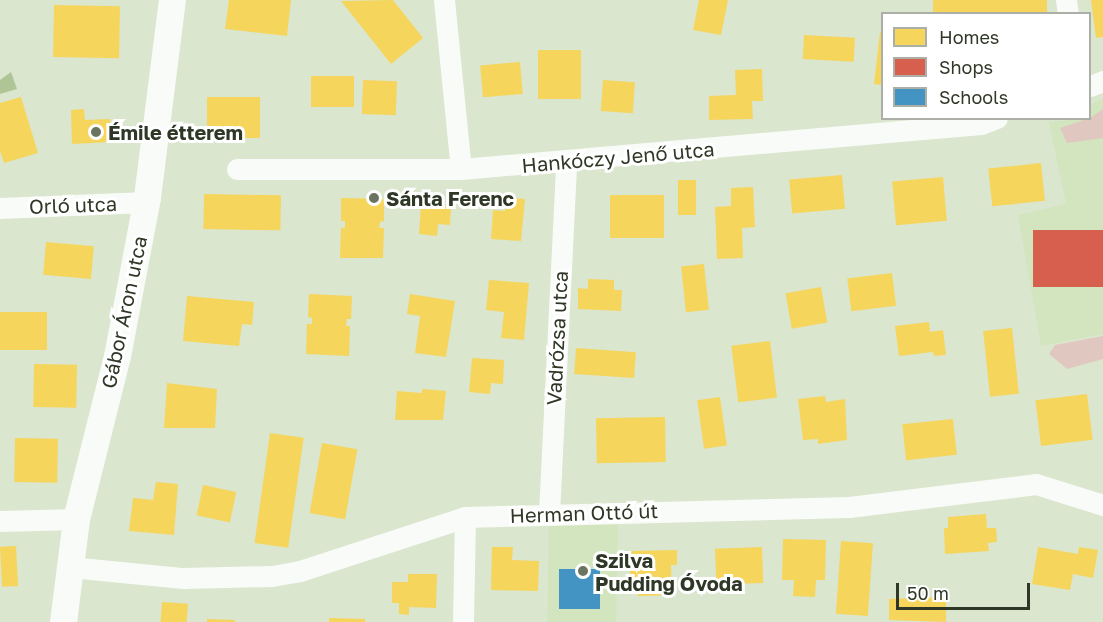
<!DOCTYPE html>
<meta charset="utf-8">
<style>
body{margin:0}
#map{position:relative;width:1103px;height:622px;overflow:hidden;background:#dae6ce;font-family:"Golos Text",sans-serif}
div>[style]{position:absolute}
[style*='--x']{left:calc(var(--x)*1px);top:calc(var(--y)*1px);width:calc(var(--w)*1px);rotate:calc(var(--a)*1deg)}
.built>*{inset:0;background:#d2e5bf;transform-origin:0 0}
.green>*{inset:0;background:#e0c8c1}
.water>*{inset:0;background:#afc596}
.homes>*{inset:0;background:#f6d55c;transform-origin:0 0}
.shops>*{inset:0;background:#d6604d;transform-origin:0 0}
.schools>*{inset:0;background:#4393c3;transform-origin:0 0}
.minor>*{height:21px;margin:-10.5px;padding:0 10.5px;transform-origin:10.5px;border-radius:10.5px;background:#f9fbf8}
.tertiary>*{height:27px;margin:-13.5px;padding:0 13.5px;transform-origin:13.5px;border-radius:13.5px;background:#f9fbf8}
.dots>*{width:16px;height:16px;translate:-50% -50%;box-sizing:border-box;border:3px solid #fff;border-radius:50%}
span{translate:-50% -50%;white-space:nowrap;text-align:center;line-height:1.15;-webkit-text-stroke:6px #fff;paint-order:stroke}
.poi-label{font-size:20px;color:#2f3726;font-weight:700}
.left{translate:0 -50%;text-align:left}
.street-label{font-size:20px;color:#2f3726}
.legend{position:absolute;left:881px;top:12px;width:210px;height:108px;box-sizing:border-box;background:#fff;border:2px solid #acafa8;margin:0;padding:8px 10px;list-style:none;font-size:18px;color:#2f3726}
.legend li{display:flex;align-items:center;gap:12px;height:30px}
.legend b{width:30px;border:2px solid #acafa8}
.scale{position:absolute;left:896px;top:583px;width:134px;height:27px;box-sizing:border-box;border:3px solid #2f3726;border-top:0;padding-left:8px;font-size:18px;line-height:21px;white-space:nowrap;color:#2f3726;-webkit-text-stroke:4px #fff;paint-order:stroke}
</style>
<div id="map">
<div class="built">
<div style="clip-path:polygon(1103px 99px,1103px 334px,1041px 346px,1018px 215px,1066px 204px,1049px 122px,1090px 118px,1090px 105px)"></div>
<div style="left:549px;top:520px;width:69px;height:102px;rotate:1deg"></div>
</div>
<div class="green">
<div style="clip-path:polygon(1103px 109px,1103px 138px,1067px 143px,1060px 128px,1090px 118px)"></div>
<div style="clip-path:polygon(1103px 336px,1103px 359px,1067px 369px,1049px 354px,1055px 345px)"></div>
</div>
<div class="water">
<div style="clip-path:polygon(11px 72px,17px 89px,0 94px,0 80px)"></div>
</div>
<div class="homes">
<div style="clip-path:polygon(229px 0,291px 0,287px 36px,225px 29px)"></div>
<div style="clip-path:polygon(393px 0,423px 38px,391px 64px,341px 1px)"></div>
<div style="clip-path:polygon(699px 0,728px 0,721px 35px,693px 30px)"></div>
<div style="left:933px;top:0;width:114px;height:14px"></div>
<div style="clip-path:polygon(1091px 0,1103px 0,1103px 37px,1096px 38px)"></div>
<div style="left:54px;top:5px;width:66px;height:52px;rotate:1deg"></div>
<div style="clip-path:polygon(880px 32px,882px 32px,882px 85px,874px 84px)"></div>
<div style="left:804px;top:35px;width:51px;height:24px;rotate:3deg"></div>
<div style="left:538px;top:50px;width:43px;height:49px"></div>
<div style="left:520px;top:62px;width:32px;height:40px;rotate:85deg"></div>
<div style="clip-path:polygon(762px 69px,763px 101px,752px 101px,753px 119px,709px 120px,709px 96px,736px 95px,735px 70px)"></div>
<div style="left:311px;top:76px;width:43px;height:31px"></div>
<div style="left:363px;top:80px;width:34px;height:34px;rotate:2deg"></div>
<div style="left:603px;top:80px;width:32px;height:31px;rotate:4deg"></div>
<div style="clip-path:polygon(21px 97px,38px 153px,4px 163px,0 151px,0 103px)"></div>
<div style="left:207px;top:97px;width:53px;height:41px"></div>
<div style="clip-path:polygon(84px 109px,85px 120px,110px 119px,111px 142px,72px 144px,71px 110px)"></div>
<div style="left:1041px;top:163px;width:38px;height:53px;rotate:84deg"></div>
<div style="left:842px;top:175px;width:34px;height:53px;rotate:85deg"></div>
<div style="left:943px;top:177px;width:44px;height:51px;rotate:85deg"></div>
<div style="left:678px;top:180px;width:18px;height:35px"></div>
<div style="clip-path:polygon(753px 187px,755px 227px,742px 228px,743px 258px,717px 259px,715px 207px,731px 206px,731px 188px)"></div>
<div style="left:204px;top:194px;width:77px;height:35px;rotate:1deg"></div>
<div style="left:610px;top:195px;width:54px;height:43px"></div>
<div style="clip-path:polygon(341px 198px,384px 199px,384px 221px,380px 222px,379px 228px,384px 228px,383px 258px,340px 258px,341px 228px,345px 228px,345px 221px,341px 221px)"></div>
<div style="clip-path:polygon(506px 198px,525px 199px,521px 241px,491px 239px,493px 210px,505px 211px)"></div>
<div style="clip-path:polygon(421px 204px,451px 207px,450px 225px,438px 224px,437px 236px,419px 234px)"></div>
<div style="left:46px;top:242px;width:48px;height:33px;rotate:5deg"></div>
<div style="left:704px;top:264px;width:46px;height:23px;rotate:84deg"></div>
<div style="left:892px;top:273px;width:33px;height:45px;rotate:83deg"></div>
<div style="clip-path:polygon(588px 279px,614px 280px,614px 290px,622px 290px,621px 311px,578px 309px,578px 288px,588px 289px)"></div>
<div style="clip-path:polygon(489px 280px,529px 283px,524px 340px,501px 338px,504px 312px,486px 310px)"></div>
<div style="left:821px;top:287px;width:36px;height:36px;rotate:80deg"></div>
<div style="clip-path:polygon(309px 294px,352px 296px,351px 319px,347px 319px,346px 326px,350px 326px,349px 356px,306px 354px,307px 324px,312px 324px,312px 318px,308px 317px)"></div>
<div style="clip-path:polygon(410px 294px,455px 301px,446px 357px,415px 353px,420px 316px,407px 314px)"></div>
<div style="clip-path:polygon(187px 296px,254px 302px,252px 325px,242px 324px,239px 346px,183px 341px)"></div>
<div style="left:0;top:312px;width:47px;height:38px"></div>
<div style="clip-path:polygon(929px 322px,930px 332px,943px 330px,946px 355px,934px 356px,933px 352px,899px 356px,895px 326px)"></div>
<div style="left:1012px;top:328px;width:66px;height:29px;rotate:84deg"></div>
<div style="left:770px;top:341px;width:57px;height:39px;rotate:83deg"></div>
<div style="left:576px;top:348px;width:60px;height:26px;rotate:4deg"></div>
<div style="clip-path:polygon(472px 358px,504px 360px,503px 384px,491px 383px,490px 394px,469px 392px)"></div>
<div style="left:34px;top:364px;width:43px;height:43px;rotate:1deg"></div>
<div style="clip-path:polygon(167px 383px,217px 389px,215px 428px,164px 428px)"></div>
<div style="clip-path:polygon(422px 389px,446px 391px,443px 420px,395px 420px,397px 391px,422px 393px)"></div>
<div style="left:1087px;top:394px;width:46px;height:52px;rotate:83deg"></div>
<div style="clip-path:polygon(825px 396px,826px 402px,845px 399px,847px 440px,818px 444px,818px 439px,803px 440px,798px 399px)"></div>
<div style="left:720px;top:397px;width:49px;height:23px;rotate:82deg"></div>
<div style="left:665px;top:417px;width:45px;height:69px;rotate:89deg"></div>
<div style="left:953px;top:419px;width:36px;height:51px;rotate:84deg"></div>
<div style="left:270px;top:433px;width:34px;height:111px;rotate:8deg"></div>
<div style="left:15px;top:438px;width:43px;height:44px;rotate:1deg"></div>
<div style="left:322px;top:443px;width:36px;height:71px;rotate:10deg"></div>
<div style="clip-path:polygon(156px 482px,178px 484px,174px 535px,129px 531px,133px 498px,153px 500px)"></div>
<div style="left:203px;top:485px;width:34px;height:31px;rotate:12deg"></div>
<div style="clip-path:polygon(986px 514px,987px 528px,996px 528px,997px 542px,988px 543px,989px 551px,945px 554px,944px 528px,948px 528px,948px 517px)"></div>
<div style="clip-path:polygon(783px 539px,826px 540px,825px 580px,816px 580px,815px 597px,793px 596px,794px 580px,782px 580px)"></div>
<div style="left:841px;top:541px;width:32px;height:73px;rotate:4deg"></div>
<div style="left:16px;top:546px;width:40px;height:16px;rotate:87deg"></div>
<div style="clip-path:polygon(492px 547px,513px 547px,512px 560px,539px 561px,538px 591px,491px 590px)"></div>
<div style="left:762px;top:547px;width:36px;height:47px;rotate:88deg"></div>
<div style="clip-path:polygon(1038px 547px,1078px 554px,1079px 547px,1098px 550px,1093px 578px,1073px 574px,1070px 590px,1032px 584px)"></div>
<div style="clip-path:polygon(677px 550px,677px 565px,671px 565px,672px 595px,638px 596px,638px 584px,630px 584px,630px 551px)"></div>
<div style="clip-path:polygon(408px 574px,437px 574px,436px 608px,409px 607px,409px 615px,399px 614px,399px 603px,392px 603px,392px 582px,408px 582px)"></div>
<div style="clip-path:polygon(946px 597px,946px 622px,889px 620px,889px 599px)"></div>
<div style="left:162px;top:602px;width:26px;height:20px;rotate:4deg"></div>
<div style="clip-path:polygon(329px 618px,365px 619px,365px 622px,329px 622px)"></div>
<div style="clip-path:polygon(207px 619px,235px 620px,235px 622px,207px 622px)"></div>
</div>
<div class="shops">
<div style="left:1103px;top:230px;width:57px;height:70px;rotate:90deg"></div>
</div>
<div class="schools">
<div style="left:559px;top:569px;width:41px;height:40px"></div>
</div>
<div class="minor">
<div style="--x:444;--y:0;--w:170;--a:84.3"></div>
<div style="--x:1066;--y:0;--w:14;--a:82"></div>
<div style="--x:1090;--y:86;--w:14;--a:-21"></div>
<div style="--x:237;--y:169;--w:224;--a:0"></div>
<div style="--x:461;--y:169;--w:522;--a:-4.95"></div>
<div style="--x:981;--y:124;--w:17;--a:-21"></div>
<div style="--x:0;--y:208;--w:146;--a:-2.4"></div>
<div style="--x:549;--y:514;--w:352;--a:-87.2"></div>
<div style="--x:0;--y:521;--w:76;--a:-1.5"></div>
<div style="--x:70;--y:567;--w:114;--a:5.6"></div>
<div style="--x:183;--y:578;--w:89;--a:-1.3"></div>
<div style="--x:272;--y:576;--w:28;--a:-10"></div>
<div style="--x:300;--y:571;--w:174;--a:-18.1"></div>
<div style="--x:465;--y:517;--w:384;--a:-1.5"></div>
<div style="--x:849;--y:507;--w:188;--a:-7"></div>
<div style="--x:1036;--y:484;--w:70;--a:17.4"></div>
<div style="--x:463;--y:622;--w:105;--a:-88.9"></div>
</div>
<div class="tertiary">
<div style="--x:63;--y:622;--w:104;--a:-82.8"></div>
<div style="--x:76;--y:519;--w:168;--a:-75.9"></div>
<div style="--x:117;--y:356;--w:162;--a:-79.3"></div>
<div style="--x:147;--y:197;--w:199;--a:-82.8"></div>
</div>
<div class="dots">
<div style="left:96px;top:132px;background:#6b7461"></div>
<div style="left:374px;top:198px;background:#6b7461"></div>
<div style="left:583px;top:571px;background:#6b7461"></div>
</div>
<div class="poi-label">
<span class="left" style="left:108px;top:132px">Émile étterem</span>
<span class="left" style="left:386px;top:198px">Sánta Ferenc</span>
<span class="left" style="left:595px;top:572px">Szilva<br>Pudding Óvoda</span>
</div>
<div class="street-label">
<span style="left:618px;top:157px;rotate:-5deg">Hankóczy Jenő utca</span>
<span style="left:73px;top:205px;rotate:-2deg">Orló utca</span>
<span style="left:124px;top:312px;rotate:-78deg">Gábor Áron utca</span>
<span style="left:557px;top:338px;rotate:-87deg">Vadrózsa utca</span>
<span style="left:584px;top:513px;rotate:-2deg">Herman Ottó út</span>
</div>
<ul class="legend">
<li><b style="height:16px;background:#f6d55c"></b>Homes</li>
<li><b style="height:16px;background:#d6604d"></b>Shops</li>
<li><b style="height:16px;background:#4393c3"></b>Schools</li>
</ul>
<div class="scale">50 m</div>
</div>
